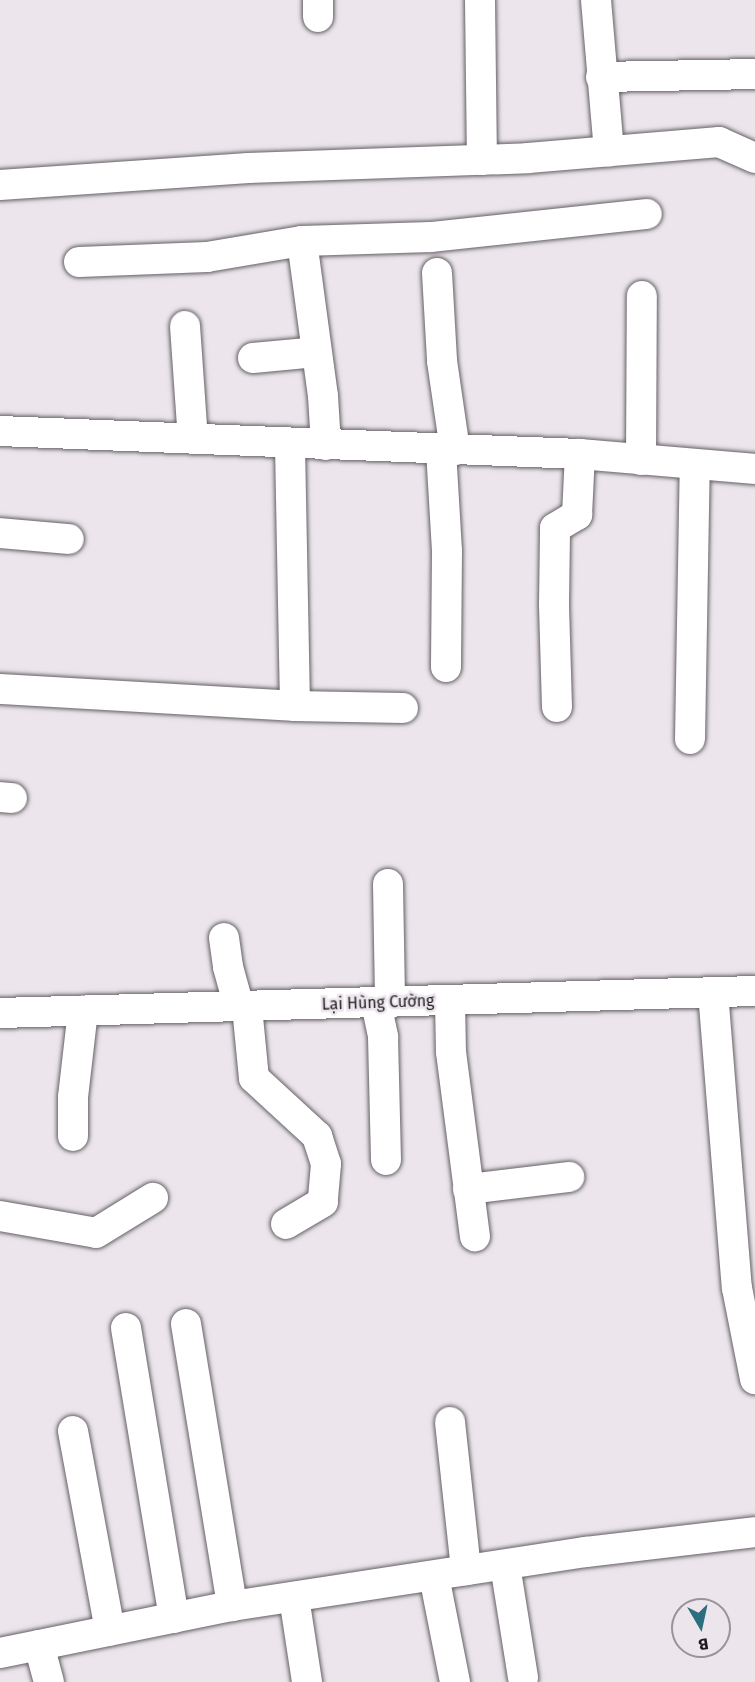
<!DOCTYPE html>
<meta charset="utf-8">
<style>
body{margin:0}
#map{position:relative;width:755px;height:1682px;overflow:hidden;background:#ece6ec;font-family:"Fira Sans",sans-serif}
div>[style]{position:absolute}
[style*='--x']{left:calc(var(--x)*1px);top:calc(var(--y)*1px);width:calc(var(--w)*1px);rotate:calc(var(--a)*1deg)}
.roads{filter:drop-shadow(0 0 2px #656065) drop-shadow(0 0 2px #656065)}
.minor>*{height:30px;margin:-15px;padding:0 15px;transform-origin:15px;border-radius:15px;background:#fff}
span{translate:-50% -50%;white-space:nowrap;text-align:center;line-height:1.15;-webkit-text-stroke:5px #ece6ec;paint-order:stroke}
.street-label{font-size:16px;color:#1d1a1d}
.north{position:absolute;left:671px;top:1598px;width:60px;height:60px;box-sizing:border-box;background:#ece6ec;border:2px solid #999499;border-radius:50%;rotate:171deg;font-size:16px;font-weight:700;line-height:24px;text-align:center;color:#1d1a1d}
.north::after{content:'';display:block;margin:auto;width:21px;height:27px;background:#2b6e7f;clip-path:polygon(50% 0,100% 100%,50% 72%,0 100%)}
</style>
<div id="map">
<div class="roads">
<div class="minor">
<div style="--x:318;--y:0;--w:17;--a:90"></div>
<div style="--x:480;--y:0;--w:160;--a:89.3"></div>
<div style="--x:596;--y:0;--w:152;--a:85.1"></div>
<div style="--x:601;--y:77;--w:154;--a:-1.1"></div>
<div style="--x:0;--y:185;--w:249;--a:-3.9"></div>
<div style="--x:248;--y:168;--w:280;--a:-2"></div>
<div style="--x:528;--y:158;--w:192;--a:-4.8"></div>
<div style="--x:719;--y:142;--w:39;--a:24"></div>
<div style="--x:302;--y:241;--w:156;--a:82.3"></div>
<div style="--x:323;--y:396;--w:49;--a:86.5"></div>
<div style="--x:79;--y:262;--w:128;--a:-2.2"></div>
<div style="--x:207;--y:257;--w:96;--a:-9.6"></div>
<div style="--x:302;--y:241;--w:129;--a:-1.8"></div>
<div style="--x:431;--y:237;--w:217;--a:-6.1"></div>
<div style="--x:437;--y:273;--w:88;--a:86.7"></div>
<div style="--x:442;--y:361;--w:90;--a:81.7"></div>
<div style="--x:185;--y:326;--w:113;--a:86"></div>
<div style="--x:253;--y:358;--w:63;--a:-5.4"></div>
<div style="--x:0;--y:431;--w:580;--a:2.27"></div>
<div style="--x:580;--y:454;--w:176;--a:4.9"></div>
<div style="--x:441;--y:450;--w:101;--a:86.6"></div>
<div style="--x:447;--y:551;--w:116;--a:90.5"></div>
<div style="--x:641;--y:460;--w:164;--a:-89.7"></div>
<div style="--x:0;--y:533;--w:69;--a:5"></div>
<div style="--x:0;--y:689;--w:295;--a:3.3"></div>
<div style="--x:295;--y:706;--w:262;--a:-91.1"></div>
<div style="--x:295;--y:706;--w:108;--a:1.1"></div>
<div style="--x:557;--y:707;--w:103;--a:-91.7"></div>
<div style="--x:554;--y:604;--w:76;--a:-89.2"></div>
<div style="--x:555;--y:528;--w:26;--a:-31"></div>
<div style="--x:577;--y:515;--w:61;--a:-87.2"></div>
<div style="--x:690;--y:739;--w:275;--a:-89"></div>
<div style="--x:0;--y:797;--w:12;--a:5"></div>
<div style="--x:388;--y:884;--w:119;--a:89"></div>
<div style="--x:224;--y:938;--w:29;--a:82"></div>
<div style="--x:228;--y:967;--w:41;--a:74.6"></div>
<div style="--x:713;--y:992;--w:297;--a:85.4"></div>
<div style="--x:737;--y:1288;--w:93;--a:78.8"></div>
<div style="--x:450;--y:1001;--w:51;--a:88.9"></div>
<div style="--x:451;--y:1052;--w:186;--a:82.6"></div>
<div style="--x:376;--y:1003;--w:35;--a:78"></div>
<div style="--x:383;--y:1037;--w:123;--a:88.6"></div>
<div style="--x:247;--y:1007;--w:71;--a:84.4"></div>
<div style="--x:254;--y:1078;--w:86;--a:42.6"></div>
<div style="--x:317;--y:1136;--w:29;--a:72"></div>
<div style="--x:326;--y:1164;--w:38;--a:95"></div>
<div style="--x:323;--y:1202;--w:43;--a:149.3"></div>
<div style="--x:0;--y:1013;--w:755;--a:-1.67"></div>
<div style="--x:73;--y:1136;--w:39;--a:-90"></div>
<div style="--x:73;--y:1097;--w:87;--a:-83.4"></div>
<div style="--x:468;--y:1189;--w:102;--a:-6.8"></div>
<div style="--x:0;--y:1216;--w:97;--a:10"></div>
<div style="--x:96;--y:1233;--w:67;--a:-31.6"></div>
<div style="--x:186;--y:1324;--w:286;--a:80.7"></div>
<div style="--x:126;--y:1328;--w:294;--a:80.6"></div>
<div style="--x:450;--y:1422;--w:149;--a:83.8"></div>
<div style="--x:73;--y:1431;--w:203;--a:79.5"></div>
<div style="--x:505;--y:1565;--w:114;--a:80.9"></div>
<div style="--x:434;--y:1576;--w:108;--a:78.8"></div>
<div style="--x:294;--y:1597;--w:86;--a:81.3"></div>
<div style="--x:39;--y:1645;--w:38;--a:75"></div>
<div style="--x:0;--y:1653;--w:237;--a:-11.5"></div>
<div style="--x:232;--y:1606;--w:358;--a:-8.7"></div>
<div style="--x:586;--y:1552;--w:170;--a:-6.7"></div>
</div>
</div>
<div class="street-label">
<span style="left:378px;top:1003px;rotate:-2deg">Lại Hùng Cường</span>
</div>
<div class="north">B</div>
</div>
